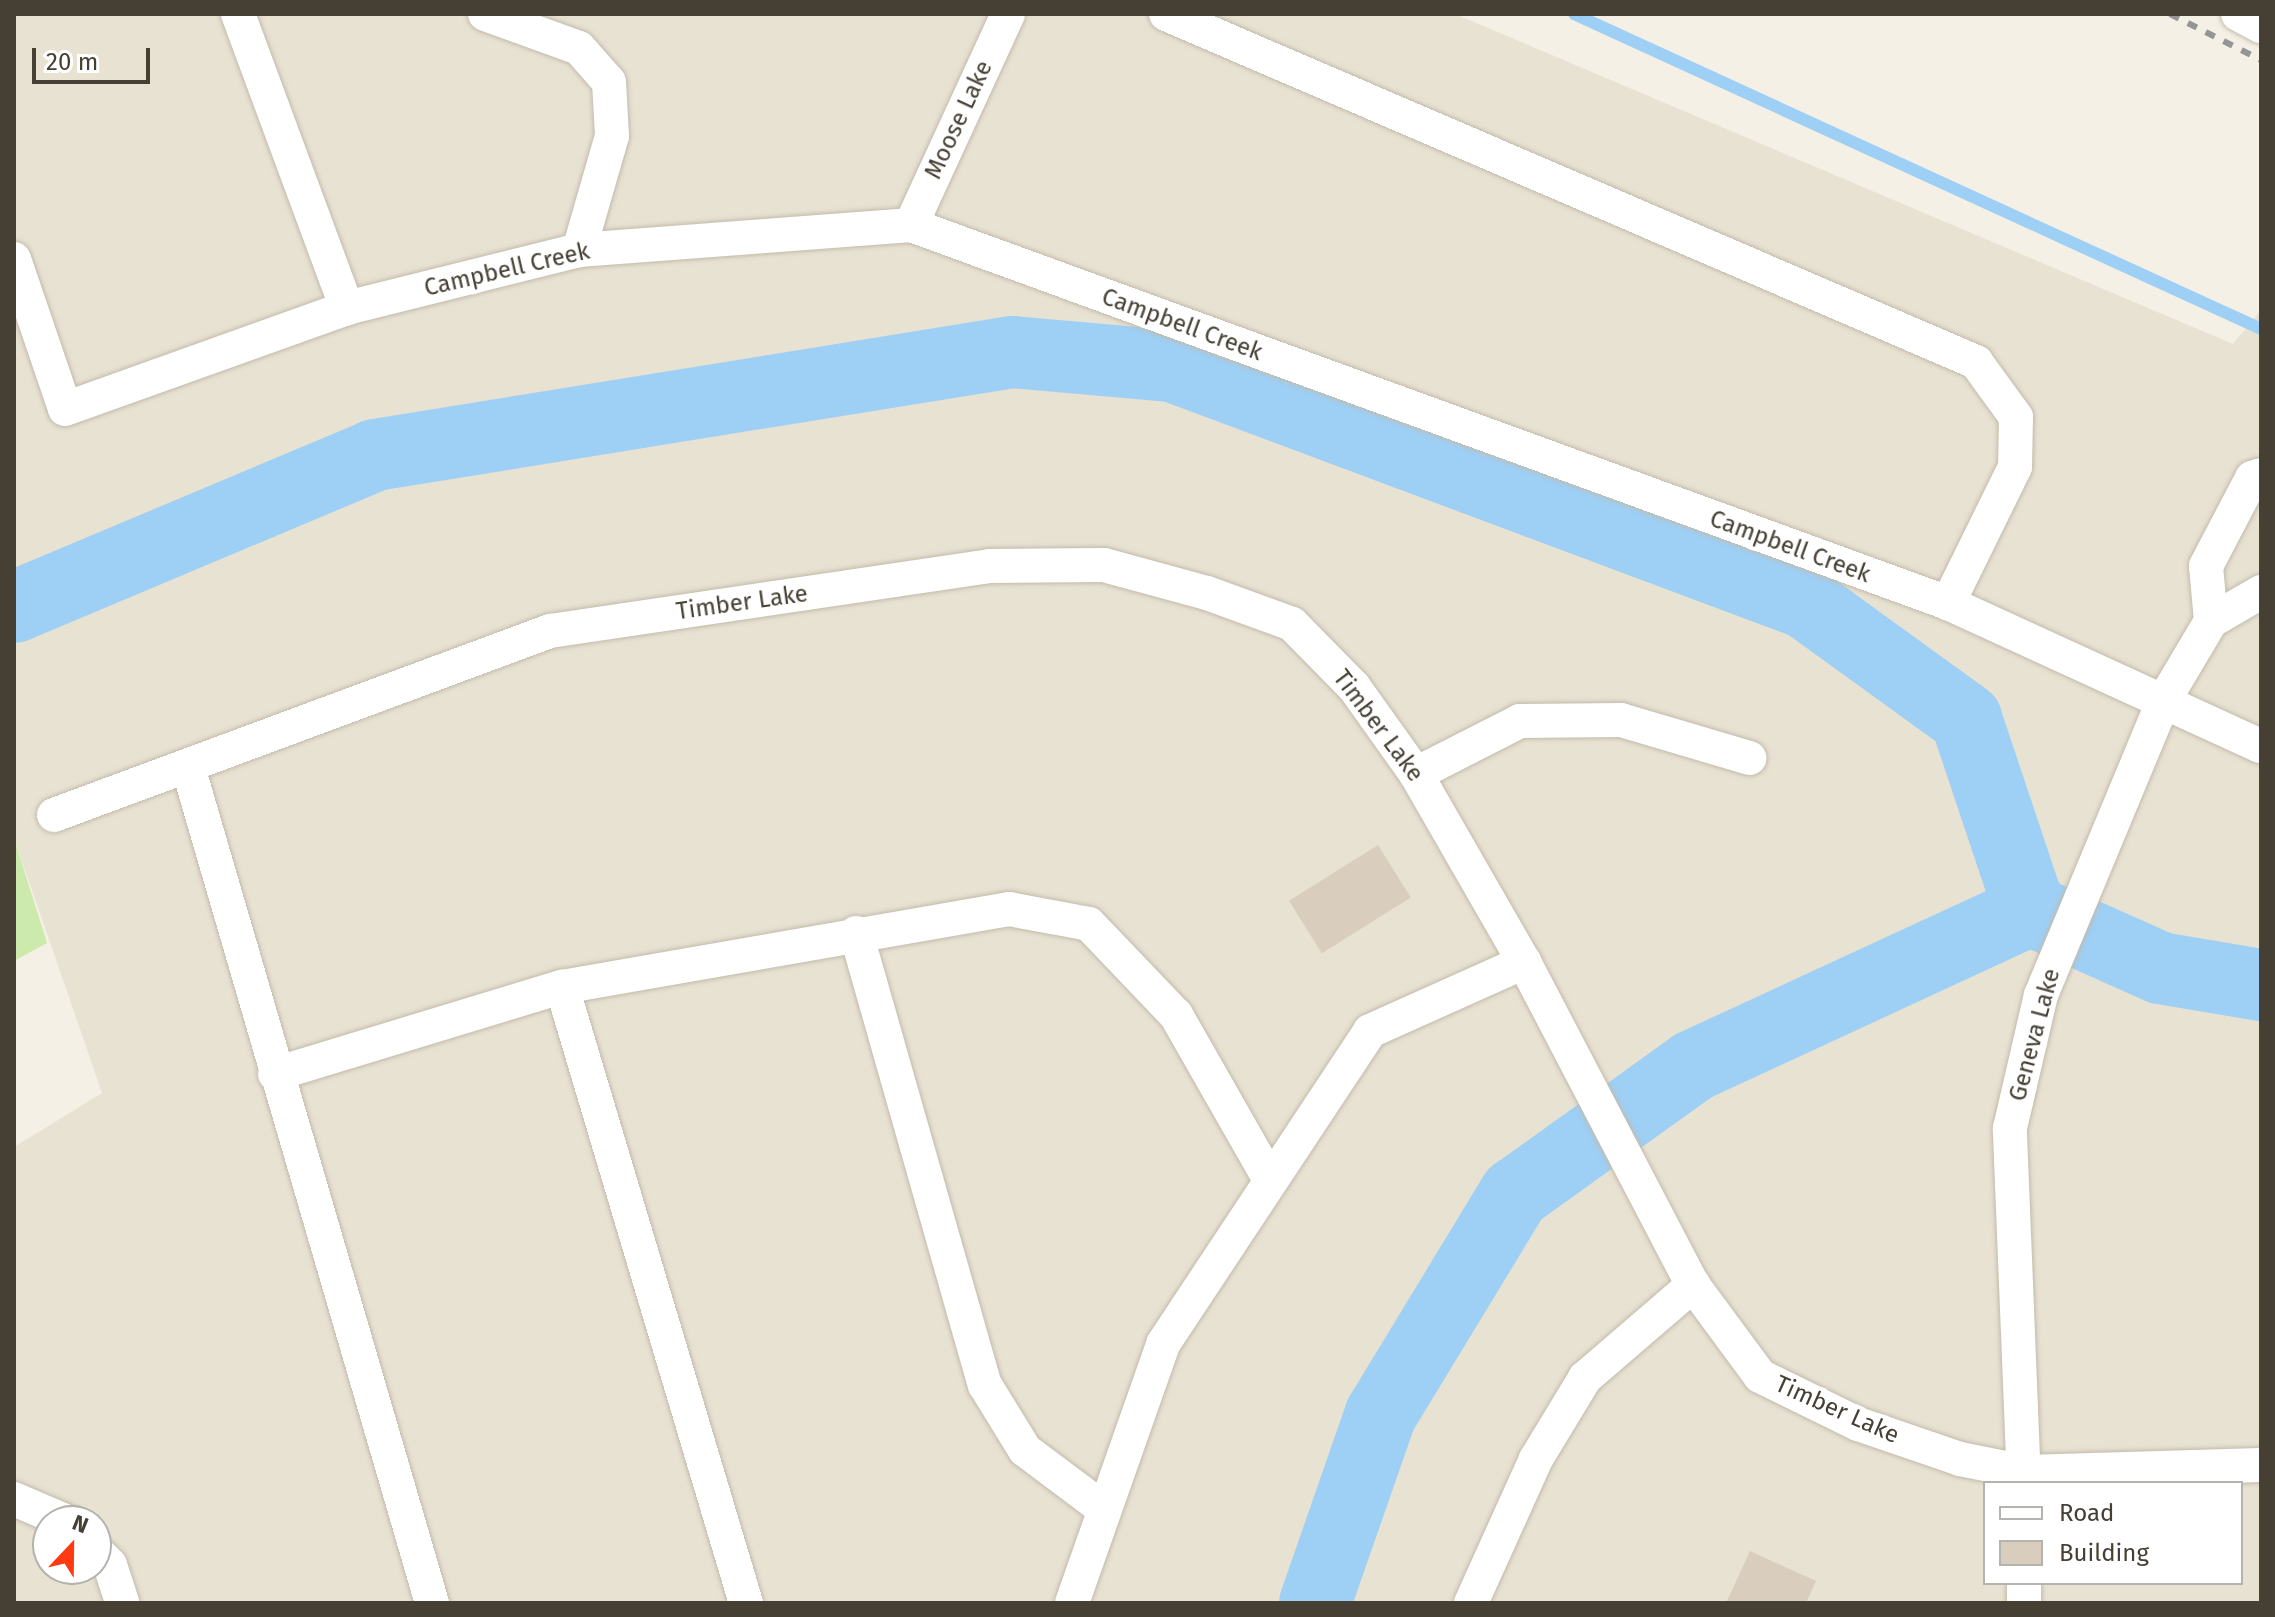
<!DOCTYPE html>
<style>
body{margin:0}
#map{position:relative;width:2275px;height:1617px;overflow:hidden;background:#f4f0e5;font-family:"Fira Sans",sans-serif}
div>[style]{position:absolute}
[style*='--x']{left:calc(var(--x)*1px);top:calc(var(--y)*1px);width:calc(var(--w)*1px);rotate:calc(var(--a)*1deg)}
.residential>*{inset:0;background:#e8e2d3}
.green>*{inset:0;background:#cceaab}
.stream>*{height:12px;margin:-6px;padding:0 6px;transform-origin:6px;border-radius:6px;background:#9ecff4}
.river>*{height:72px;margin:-36px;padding:0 36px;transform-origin:36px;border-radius:36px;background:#9ecff4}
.building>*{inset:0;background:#d9cebd;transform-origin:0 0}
.roads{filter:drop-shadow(0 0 2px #c2bbaa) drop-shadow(0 0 2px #c2bbaa)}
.street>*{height:34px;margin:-17px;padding:0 17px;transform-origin:17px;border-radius:17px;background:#fff}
.rail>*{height:6px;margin-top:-3px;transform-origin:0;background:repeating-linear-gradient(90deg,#959595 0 10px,transparent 0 20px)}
span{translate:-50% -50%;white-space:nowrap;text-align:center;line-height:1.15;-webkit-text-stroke:8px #fff;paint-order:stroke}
.street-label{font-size:24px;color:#464034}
.frame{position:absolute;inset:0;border:16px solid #464034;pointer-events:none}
.legend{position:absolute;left:1983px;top:1481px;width:260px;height:104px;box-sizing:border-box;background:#fff;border:2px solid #b5b3ae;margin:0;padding:10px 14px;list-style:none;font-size:24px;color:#464034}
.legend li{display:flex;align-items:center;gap:16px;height:40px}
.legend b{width:40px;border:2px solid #b5b3ae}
.north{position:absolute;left:32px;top:1505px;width:80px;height:80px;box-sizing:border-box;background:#fff;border:2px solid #b5b3ae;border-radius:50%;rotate:22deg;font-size:22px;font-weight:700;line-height:32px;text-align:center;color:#464034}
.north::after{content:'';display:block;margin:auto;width:28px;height:36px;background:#ff3a11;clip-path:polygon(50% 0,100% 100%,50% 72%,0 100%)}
.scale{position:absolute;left:32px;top:48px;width:118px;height:36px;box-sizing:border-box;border:4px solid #464034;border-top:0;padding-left:10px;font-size:24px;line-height:28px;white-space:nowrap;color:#464034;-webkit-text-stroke:6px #fff;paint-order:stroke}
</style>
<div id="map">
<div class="residential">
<div style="clip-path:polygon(evenodd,14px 14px,1455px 14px,2233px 344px,2261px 310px,2261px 1603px,14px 1603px,14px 1147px,102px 1093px,14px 838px,14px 14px,1985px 1483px,2241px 1483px,2241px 1583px,1985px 1583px,1985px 1483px,14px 14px,48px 1521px,96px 1521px,96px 1569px,48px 1569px,48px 1521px)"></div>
</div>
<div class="green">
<div style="clip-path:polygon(14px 838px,47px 943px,14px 961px)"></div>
</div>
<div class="stream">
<div style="--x:1574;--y:14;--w:756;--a:24.63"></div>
</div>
<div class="river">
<div style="--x:14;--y:607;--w:392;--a:-22.8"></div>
<div style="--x:375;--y:455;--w:645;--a:-9.18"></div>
<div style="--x:1012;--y:352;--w:161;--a:5"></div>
<div style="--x:1172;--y:366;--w:677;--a:20.5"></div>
<div style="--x:1806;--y:603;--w:198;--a:35.9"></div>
<div style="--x:1966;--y:719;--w:201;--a:71.5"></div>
<div style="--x:2030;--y:910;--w:142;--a:24"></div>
<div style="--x:2160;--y:968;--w:102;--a:9.6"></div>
<div style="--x:1315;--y:1603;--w:200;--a:-70.8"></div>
<div style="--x:1381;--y:1414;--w:258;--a:-58.7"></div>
<div style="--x:1515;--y:1194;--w:219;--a:-35.7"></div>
<div style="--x:1693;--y:1066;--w:371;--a:-24.8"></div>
</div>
<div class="building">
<div style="left:1378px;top:845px;width:62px;height:105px;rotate:58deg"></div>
<div style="clip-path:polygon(1750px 1551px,1816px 1581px,1806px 1603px,1726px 1603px)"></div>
</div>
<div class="roads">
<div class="street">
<div style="--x:238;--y:14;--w:314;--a:69.7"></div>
<div style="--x:485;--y:14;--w:100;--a:19.9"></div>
<div style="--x:579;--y:48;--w:45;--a:48.6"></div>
<div style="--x:609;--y:82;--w:54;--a:86.8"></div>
<div style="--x:612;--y:136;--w:119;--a:106.1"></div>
<div style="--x:1166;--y:14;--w:882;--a:23.25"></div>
<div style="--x:1976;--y:362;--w:68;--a:54"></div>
<div style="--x:2016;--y:417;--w:50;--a:91.1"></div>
<div style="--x:2015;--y:467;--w:152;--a:116.2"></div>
<div style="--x:2238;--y:14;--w:26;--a:28"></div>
<div style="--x:911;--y:225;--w:232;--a:-65.3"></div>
<div style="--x:14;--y:259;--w:158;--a:71.2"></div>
<div style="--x:65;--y:409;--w:300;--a:-19.7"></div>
<div style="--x:347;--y:308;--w:239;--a:-14"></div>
<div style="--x:579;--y:250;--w:333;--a:-4.3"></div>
<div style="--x:911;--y:225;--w:1104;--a:20.03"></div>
<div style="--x:1948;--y:603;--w:344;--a:24.6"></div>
<div style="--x:2211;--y:621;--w:55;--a:-95.2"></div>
<div style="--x:2206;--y:566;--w:99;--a:-62.4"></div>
<div style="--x:2252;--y:478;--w:9;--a:-18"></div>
<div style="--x:188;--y:767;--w:871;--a:73.73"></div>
<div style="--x:1416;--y:774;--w:117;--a:-27"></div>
<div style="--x:1520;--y:721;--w:101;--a:-0.6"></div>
<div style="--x:1621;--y:720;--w:134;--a:16.5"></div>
<div style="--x:54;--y:815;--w:529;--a:-20.35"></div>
<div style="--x:550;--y:631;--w:445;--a:-8.4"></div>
<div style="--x:990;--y:566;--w:114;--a:-0.5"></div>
<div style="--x:1104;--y:565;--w:107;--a:15.2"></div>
<div style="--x:1207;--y:593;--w:90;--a:20"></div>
<div style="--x:1292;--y:624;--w:88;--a:45.5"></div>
<div style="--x:1354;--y:687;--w:107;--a:54.5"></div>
<div style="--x:1416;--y:774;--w:217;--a:60.1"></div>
<div style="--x:1524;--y:962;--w:365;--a:62.4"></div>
<div style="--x:1693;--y:1285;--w:113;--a:53.6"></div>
<div style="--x:1760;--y:1376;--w:109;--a:26.1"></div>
<div style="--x:1858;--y:1424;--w:108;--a:18.9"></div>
<div style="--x:1960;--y:1459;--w:66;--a:11.3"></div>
<div style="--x:2025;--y:1472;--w:236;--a:-1.7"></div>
<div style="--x:856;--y:933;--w:470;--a:74.1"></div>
<div style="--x:985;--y:1385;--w:76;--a:58.4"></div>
<div style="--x:1025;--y:1450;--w:99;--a:36.8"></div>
<div style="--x:562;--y:987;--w:643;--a:73.37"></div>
<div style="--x:275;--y:1074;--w:300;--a:-16.9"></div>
<div style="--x:562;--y:987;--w:454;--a:-9.9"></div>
<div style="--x:1009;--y:909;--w:81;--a:10.6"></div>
<div style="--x:1089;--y:924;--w:126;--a:46.3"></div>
<div style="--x:1176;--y:1015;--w:188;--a:60.3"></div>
<div style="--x:2024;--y:1483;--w:355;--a:-92.3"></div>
<div style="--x:2010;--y:1128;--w:137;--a:-76.9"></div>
<div style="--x:2041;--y:995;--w:317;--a:-67.4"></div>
<div style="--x:2163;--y:702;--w:94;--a:-59.3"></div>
<div style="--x:2211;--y:621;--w:58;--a:-30.1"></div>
<div style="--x:14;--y:1499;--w:56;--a:23.3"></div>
<div style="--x:96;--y:1551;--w:20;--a:45"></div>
<div style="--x:110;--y:1565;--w:40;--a:72"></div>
<div style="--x:1072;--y:1603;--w:275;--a:-70.6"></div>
<div style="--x:1163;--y:1344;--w:375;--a:-56.5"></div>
<div style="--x:1370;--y:1031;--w:169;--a:-24.1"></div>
<div style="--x:1471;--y:1603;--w:158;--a:-65.7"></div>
<div style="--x:1536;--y:1459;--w:95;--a:-58.8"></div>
<div style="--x:1585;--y:1378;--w:143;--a:-40.7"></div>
<div style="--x:2024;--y:1603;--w:20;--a:-90"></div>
</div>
</div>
<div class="rail">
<div style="--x:2170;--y:14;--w:102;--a:26.8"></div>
</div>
<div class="street-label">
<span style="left:959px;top:120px;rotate:-65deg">Moose Lake</span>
<span style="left:507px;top:270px;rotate:-13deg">Campbell Creek</span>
<span style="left:1182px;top:325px;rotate:20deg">Campbell Creek</span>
<span style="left:1790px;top:547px;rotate:20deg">Campbell Creek</span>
<span style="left:742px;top:603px;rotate:-8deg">Timber Lake</span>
<span style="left:1378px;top:726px;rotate:53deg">Timber Lake</span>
<span style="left:2035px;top:1035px;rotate:-75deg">Geneva Lake</span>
<span style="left:1837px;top:1410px;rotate:24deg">Timber Lake</span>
</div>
<div class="frame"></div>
<ul class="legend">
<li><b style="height:10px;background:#fff"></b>Road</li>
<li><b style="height:22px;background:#d9cebd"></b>Building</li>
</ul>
<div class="north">N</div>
<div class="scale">20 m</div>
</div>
